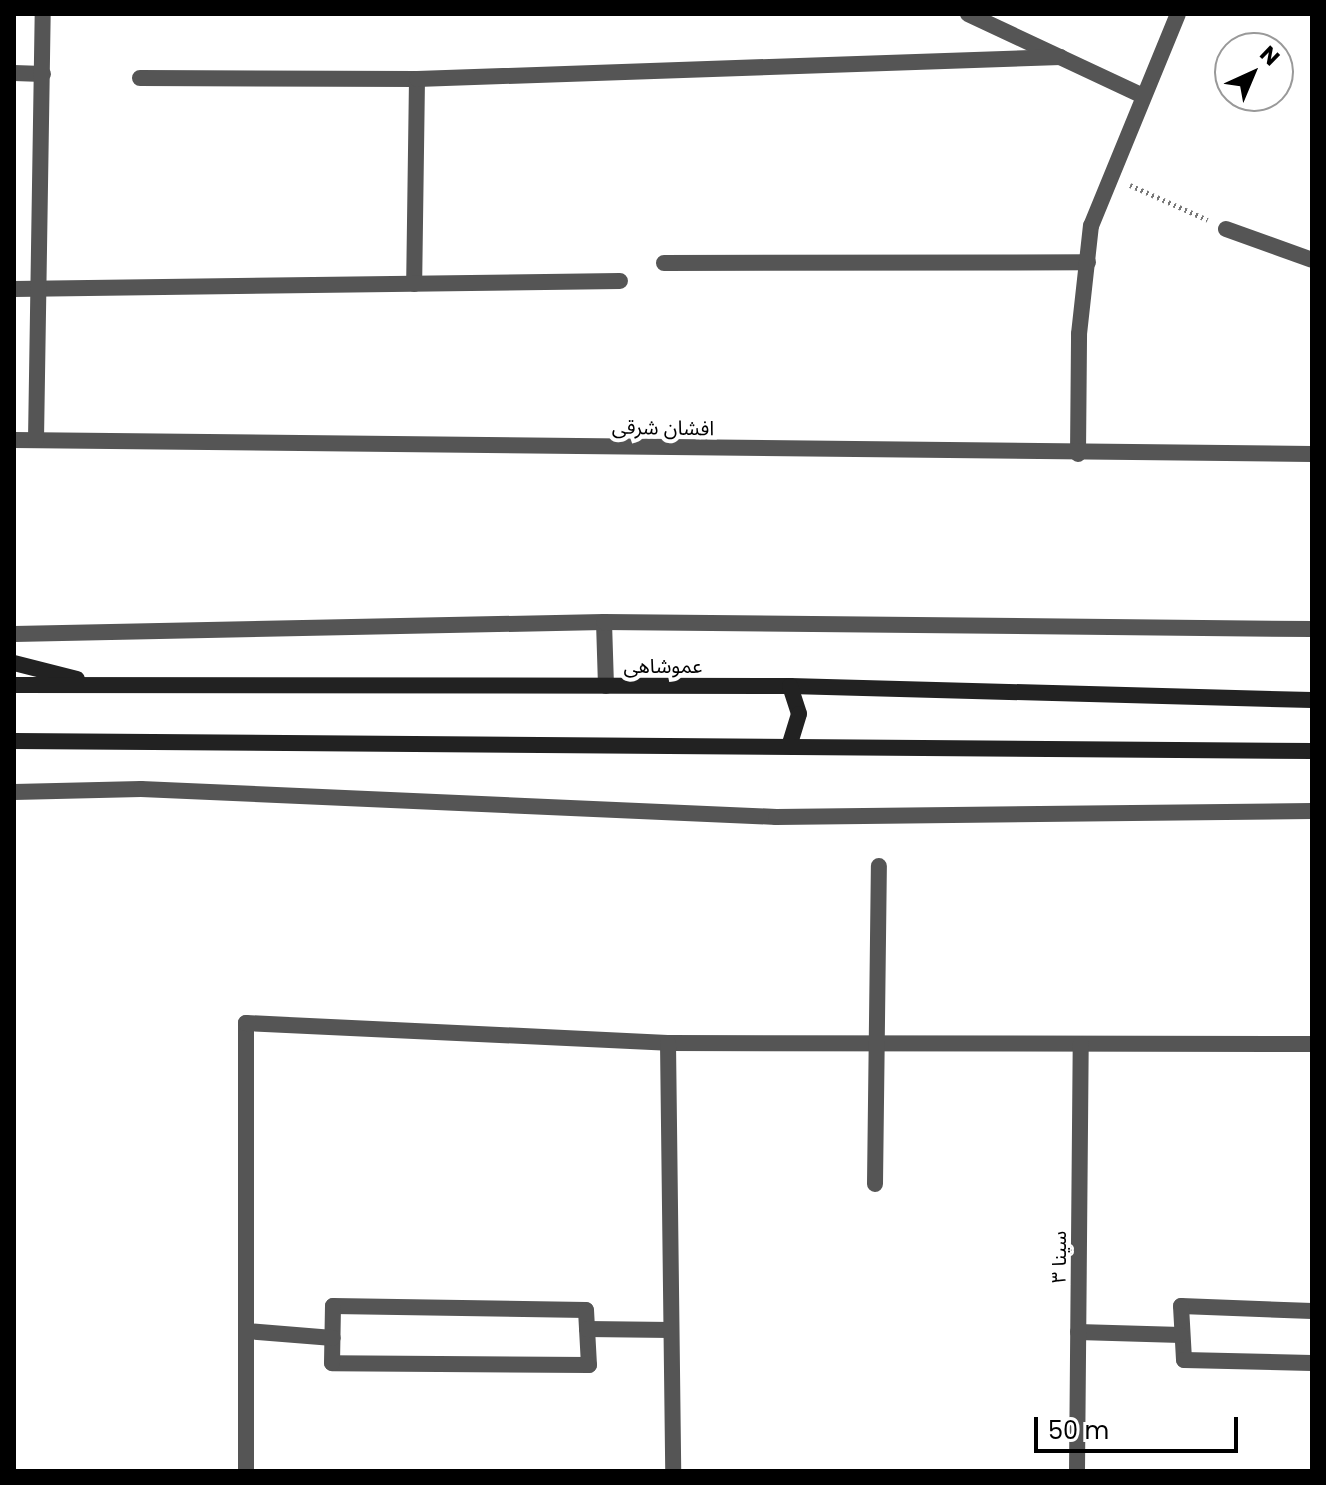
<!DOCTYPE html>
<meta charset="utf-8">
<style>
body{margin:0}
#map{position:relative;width:1326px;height:1485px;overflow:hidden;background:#fff;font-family:Poppins,"Noto Sans Arabic",sans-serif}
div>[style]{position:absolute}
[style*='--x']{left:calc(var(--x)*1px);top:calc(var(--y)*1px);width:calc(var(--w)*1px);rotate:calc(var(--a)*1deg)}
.path>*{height:5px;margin-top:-2.5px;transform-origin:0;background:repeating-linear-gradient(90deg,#777 0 2px,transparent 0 6px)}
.minor>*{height:16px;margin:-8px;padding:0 8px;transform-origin:8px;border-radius:8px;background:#555}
.tertiary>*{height:16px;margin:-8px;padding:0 8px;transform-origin:8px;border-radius:8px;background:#555}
.secondary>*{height:16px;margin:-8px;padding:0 8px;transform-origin:8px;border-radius:8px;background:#222}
span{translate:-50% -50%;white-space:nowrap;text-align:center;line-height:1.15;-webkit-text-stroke:8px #fff;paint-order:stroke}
.street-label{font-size:20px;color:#000}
.frame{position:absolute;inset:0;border:16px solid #000;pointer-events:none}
.north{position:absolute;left:1214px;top:32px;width:80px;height:80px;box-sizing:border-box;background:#fff;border:2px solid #999;border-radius:50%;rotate:44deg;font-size:22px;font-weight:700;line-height:32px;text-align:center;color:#000}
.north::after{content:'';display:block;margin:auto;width:28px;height:36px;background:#000;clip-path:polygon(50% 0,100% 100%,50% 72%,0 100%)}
.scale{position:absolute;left:1034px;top:1417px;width:204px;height:36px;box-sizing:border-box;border:4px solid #000;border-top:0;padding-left:10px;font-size:24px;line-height:28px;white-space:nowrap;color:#000;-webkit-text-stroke:6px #fff;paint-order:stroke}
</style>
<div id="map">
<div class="path">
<div style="--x:1130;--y:185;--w:85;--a:24.2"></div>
</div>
<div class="minor">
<div style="--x:968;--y:14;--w:191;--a:25.1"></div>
<div style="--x:14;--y:73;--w:29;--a:2"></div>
<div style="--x:140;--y:78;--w:277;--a:0.2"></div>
<div style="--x:417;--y:79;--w:205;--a:90.8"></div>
<div style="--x:417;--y:79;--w:644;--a:-1.96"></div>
<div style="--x:1226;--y:229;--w:91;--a:19.8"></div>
<div style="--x:664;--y:263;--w:424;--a:-0.1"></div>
<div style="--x:14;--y:289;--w:606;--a:-0.76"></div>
<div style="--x:1078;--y:454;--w:120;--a:-89.5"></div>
<div style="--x:1079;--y:334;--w:109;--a:-83.7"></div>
<div style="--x:1091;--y:226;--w:229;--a:-67.7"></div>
<div style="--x:604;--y:622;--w:64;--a:88.2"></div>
<div style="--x:14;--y:634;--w:590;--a:-1.17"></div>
<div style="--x:604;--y:622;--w:708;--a:0.57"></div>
<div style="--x:14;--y:792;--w:127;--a:-1.4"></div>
<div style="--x:141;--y:789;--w:636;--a:2.52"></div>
<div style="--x:776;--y:817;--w:536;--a:-0.64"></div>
<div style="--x:668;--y:1043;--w:644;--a:0.09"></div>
<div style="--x:875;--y:1184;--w:318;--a:-89.3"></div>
<div style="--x:333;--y:1306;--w:253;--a:0.9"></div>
<div style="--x:586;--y:1310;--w:55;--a:86.9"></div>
<div style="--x:589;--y:1365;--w:257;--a:-179.6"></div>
<div style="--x:332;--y:1363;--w:57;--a:-89"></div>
<div style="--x:1312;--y:1311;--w:131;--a:-177.8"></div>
<div style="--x:1181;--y:1306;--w:54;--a:86.8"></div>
<div style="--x:1184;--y:1360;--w:128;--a:1.3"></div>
<div style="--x:587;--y:1329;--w:84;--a:0.7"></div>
<div style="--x:246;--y:1331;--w:87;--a:4.6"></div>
<div style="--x:1078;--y:1332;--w:103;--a:1.7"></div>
<div style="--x:246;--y:1471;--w:448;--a:-90"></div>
<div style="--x:246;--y:1023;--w:422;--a:2.7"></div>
<div style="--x:668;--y:1043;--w:428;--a:89.3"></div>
<div style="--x:1077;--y:1471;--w:427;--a:-89.5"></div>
</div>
<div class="tertiary">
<div style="--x:14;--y:440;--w:1298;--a:0.62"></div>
<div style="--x:36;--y:440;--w:426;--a:-89.1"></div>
</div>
<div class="secondary">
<div style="--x:14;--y:663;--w:65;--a:14.3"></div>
<div style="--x:14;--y:685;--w:776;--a:0.07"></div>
<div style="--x:790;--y:686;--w:522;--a:1.54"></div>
<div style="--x:790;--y:686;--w:29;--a:72"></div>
<div style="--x:799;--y:714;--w:30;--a:107"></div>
<div style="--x:14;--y:741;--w:1298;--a:0.44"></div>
</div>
<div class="street-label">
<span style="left:663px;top:428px;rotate:1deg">افشان شرقی</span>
<span style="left:663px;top:666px">عموشاهی</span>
<span style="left:1059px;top:1257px;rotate:-90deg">سینا ۳</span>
</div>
<div class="frame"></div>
<div class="north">N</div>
<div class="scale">50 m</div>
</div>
